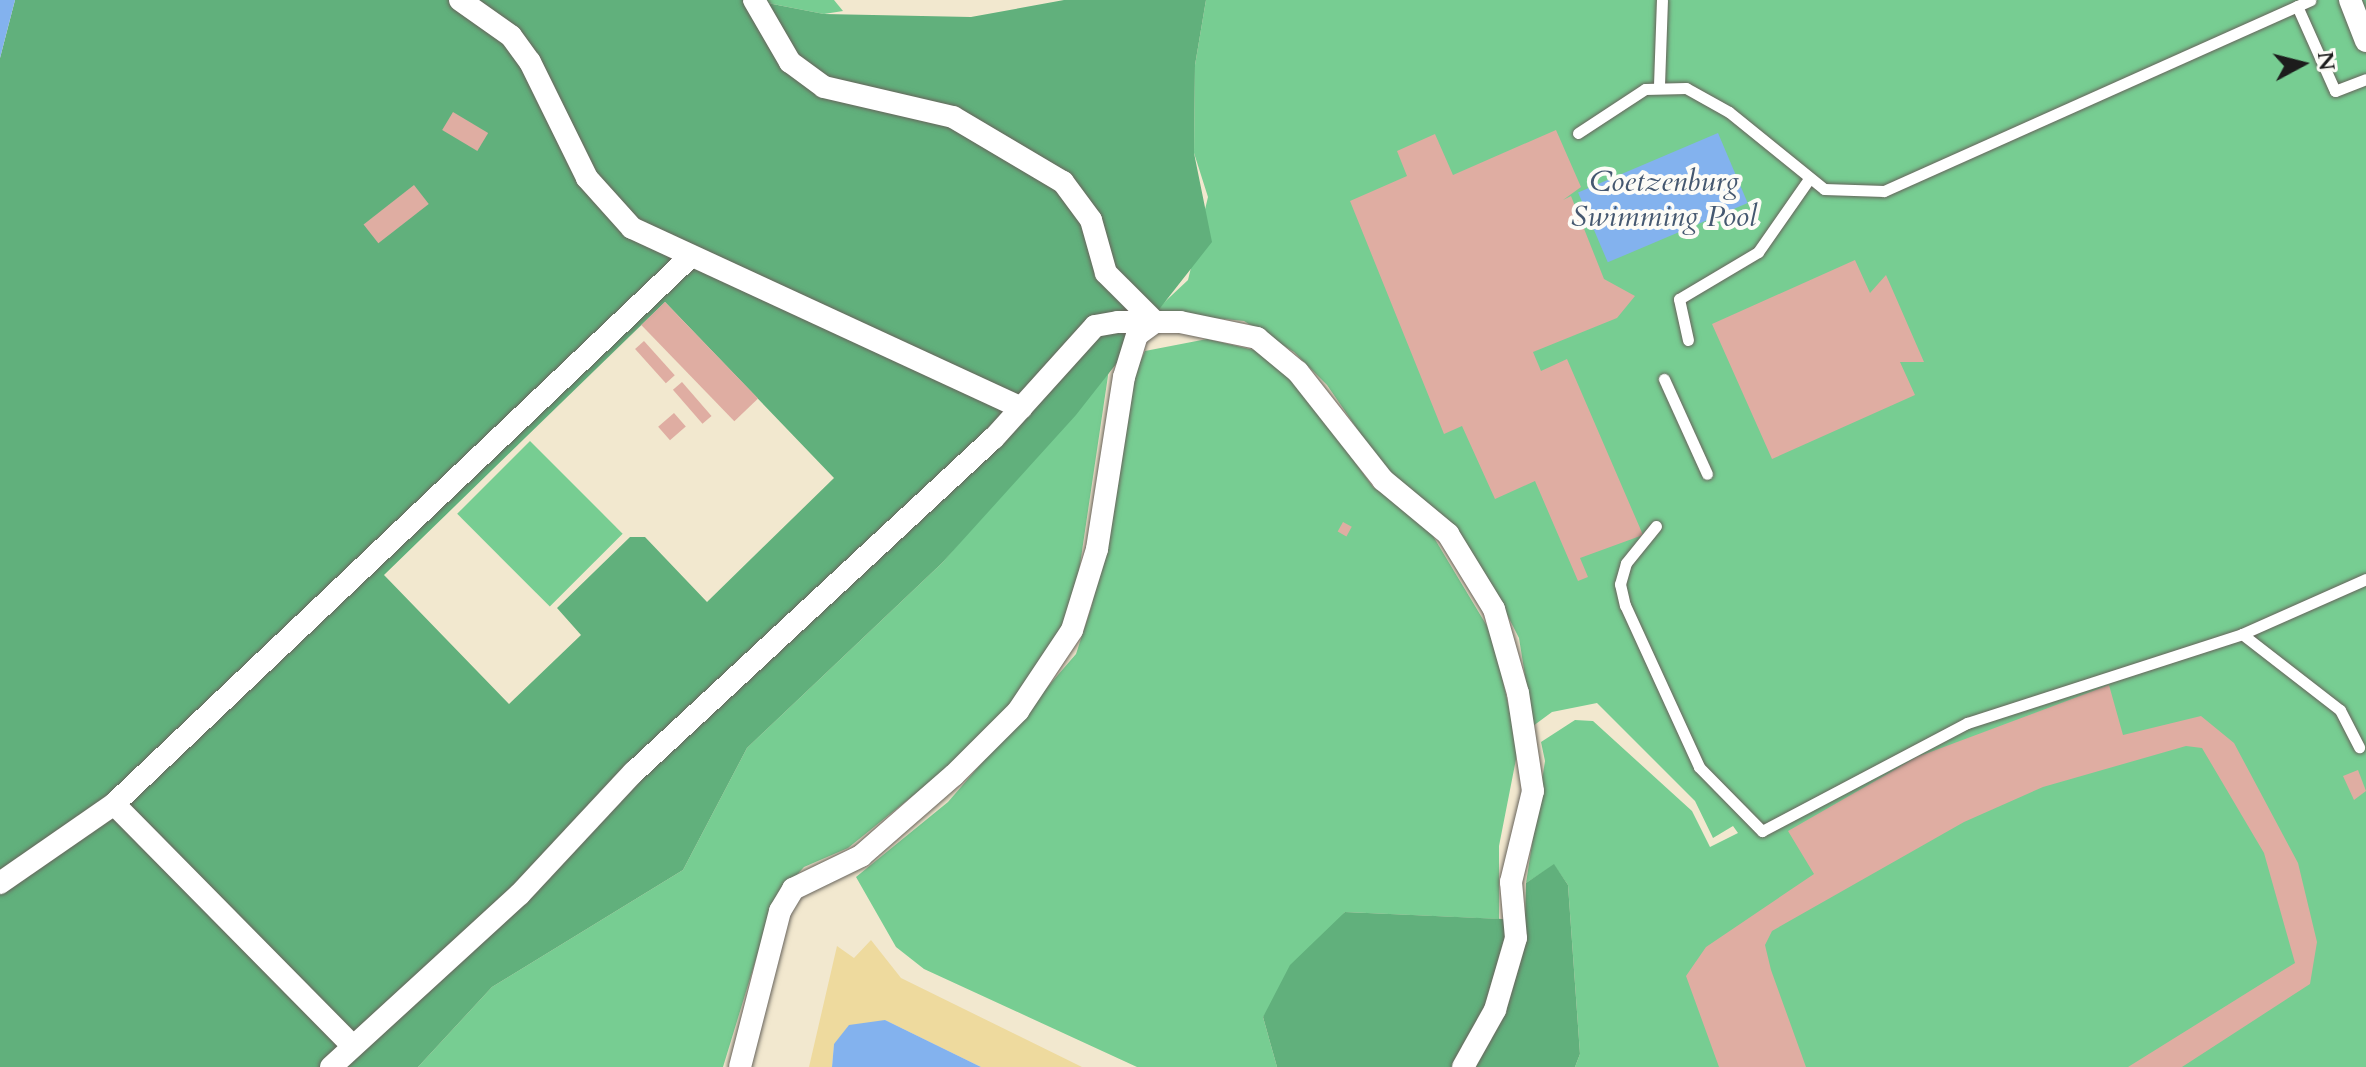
<!DOCTYPE html>
<style>
body{margin:0}
#map{position:relative;width:2366px;height:1067px;overflow:hidden;background:#f2e8cf;font-family:Cardo,serif}
div>[style]{position:absolute}
[style*='--x']{left:calc(var(--x)*1px);top:calc(var(--y)*1px);width:calc(var(--w)*1px);rotate:calc(var(--a)*1deg)}
.green>*{inset:0;background:#77cd92;transform-origin:0 0}
.forest>*{inset:0;background:#61b07c}
.sand>*{inset:0;background:#eeda9e}
.water>*{inset:0;background:#83b2ee;transform-origin:0 0}
.building>*{inset:0;background:#dfada2;transform-origin:0 0}
.roads{filter:drop-shadow(0 0 2px #67635b) drop-shadow(0 0 2px #67635b)}
.lane>*{height:11px;margin:-5.5px;padding:0 5.5px;transform-origin:5.5px;border-radius:5.5px;background:#fff}
.street>*{height:22px;margin:-11px;padding:0 11px;transform-origin:11px;border-radius:11px;background:#fff}
span{translate:-50% -50%;white-space:nowrap;text-align:center;line-height:1.15;-webkit-text-stroke:8px #fdfcf7;paint-order:stroke}
.water-label{font-size:30px;color:#455870;font-style:italic}
.north{position:absolute;left:2262px;top:24px;width:80px;height:80px;-webkit-text-stroke:6px #fdfcf7;paint-order:stroke;rotate:83deg;font-size:22px;font-weight:700;line-height:32px;text-align:center;color:#1c1c1c}
.north::after{content:'';display:block;margin:auto;width:28px;height:36px;background:#1c1c1c;clip-path:polygon(50% 0,100% 100%,50% 72%,0 100%)}
</style>
<div id="map">
<div class="green">
<div style="clip-path:polygon(752px 0,834px 0,843px 11px,824px 14px)"></div>
<div style="clip-path:polygon(1206px 0,2366px 0,2366px 1067px,1575px 1067px,1580px 1054px,1568px 885px,1554px 865px,1526px 883px,1545px 761px,1541px 742px,1575px 720px,1593px 721px,1692px 811px,1710px 847px,1738px 833px,1733px 826px,1713px 838px,1695px 801px,1597px 703px,1552px 712px,1533px 726px,1519px 638px,1496px 593px,1391px 478px,1327px 385px,1294px 352px,1244px 321px,1154px 312px,1188px 280px,1208px 197px,1194px 153px,1195px 65px)"></div>
<div style="clip-path:polygon(1207px 339px,1258px 351px,1290px 373px,1373px 487px,1427px 526px,1493px 636px,1518px 749px,1499px 846px,1499px 919px,1345px 912px,1263px 1017px,1277px 1067px,1137px 1067px,924px 969px,896px 947px,856px 877px,948px 802px,1076px 654px,1092px 605px,1131px 382px,1145px 351px)"></div>
<div style="clip-path:polygon(1109px 369px,1074px 605px,1023px 691px,972px 748px,848px 848px,804px 867px,774px 900px,723px 1067px,418px 1067px,492px 987px,683px 870px,747px 748px,942px 563px)"></div>
<div style="left:530px;top:441px;width:131px;height:103px;rotate:45deg"></div>
</div>
<div class="forest">
<div style="clip-path:polygon(evenodd,15px 0,752px 0,824px 14px,971px 17px,1064px 0,1206px 0,1195px 65px,1194px 153px,1212px 242px,1076px 415px,942px 563px,747px 748px,683px 870px,492px 987px,418px 1067px,0 1067px,0 58px,15px 0,665px 302px,834px 478px,707px 602px,645px 537px,630px 537px,557px 608px,581px 635px,509px 704px,384px 575px,665px 302px)"></div>
<div style="clip-path:polygon(1554px 864px,1568px 885px,1580px 1054px,1575px 1067px,1277px 1067px,1263px 1017px,1290px 965px,1345px 912px,1525px 920px,1526px 883px)"></div>
</div>
<div class="sand">
<div style="clip-path:polygon(871px 940px,901px 978px,1082px 1067px,981px 1067px,885px 1020px,834px 1044px,832px 1067px,809px 1067px,837px 946px,854px 958px)"></div>
</div>
<div class="water">
<div style="clip-path:polygon(0 0,15px 0,0 58px)"></div>
<div style="left:1718px;top:133px;width:76px;height:152px;rotate:67deg"></div>
<div style="clip-path:polygon(885px 1020px,981px 1067px,832px 1067px,834px 1044px,849px 1025px)"></div>
</div>
<div class="building">
<div style="left:453px;top:112px;width:41px;height:21px;rotate:31deg"></div>
<div style="clip-path:polygon(1556px 130px,1581px 187px,1563px 200px,1571px 196px,1604px 279px,1635px 296px,1617px 318px,1533px 352px,1541px 371px,1567px 359px,1643px 535px,1580px 558px,1588px 577px,1578px 581px,1535px 481px,1495px 499px,1462px 426px,1444px 434px,1350px 201px,1407px 176px,1397px 151px,1435px 134px,1453px 175px)"></div>
<div style="left:414px;top:185px;width:24px;height:64px;rotate:52deg"></div>
<div style="clip-path:polygon(1855px 260px,1870px 293px,1886px 275px,1890px 284px,1924px 362px,1900px 362px,1915px 395px,1772px 459px,1712px 324px)"></div>
<div style="left:665px;top:302px;width:134px;height:33px;rotate:46deg"></div>
<div style="left:644px;top:341px;width:46px;height:12px;rotate:48deg"></div>
<div style="left:682px;top:382px;width:45px;height:12px;rotate:49deg"></div>
<div style="left:674px;top:413px;width:18px;height:21px;rotate:49deg"></div>
<div style="left:1343px;top:522px;width:10px;height:11px;rotate:29deg"></div>
<div style="clip-path:polygon(2109px 685px,2123px 735px,2201px 716px,2234px 743px,2298px 863px,2317px 942px,2310px 984px,2182px 1067px,2128px 1067px,2295px 963px,2264px 853px,2202px 748px,2186px 746px,2043px 787px,1964px 822px,1772px 931px,1765px 945px,1771px 970px,1806px 1067px,1719px 1067px,1686px 976px,1706px 947px,1814px 874px,1788px 831px,1917px 757px)"></div>
<div style="clip-path:polygon(2358px 770px,2366px 791px,2354px 800px,2343px 776px)"></div>
</div>
<div class="roads">
<div class="lane">
<div style="--x:2297;--y:6;--w:93;--a:65.9"></div>
<div style="--x:2335;--y:91;--w:33;--a:-21"></div>
<div style="--x:1659;--y:85;--w:85;--a:-88"></div>
<div style="--x:1578;--y:133;--w:80;--a:-33.3"></div>
<div style="--x:1645;--y:89;--w:41;--a:-1.4"></div>
<div style="--x:1686;--y:88;--w:49;--a:29.2"></div>
<div style="--x:1729;--y:112;--w:122;--a:39"></div>
<div style="--x:1824;--y:189;--w:60;--a:1.9"></div>
<div style="--x:1884;--y:191;--w:467;--a:-24.1"></div>
<div style="--x:1688;--y:340;--w:42;--a:-102.4"></div>
<div style="--x:1679;--y:299;--w:92;--a:-30.7"></div>
<div style="--x:1758;--y:252;--w:89;--a:-55.1"></div>
<div style="--x:1664;--y:379;--w:104;--a:65.6"></div>
<div style="--x:1656;--y:526;--w:48;--a:129"></div>
<div style="--x:1626;--y:563;--w:22;--a:106"></div>
<div style="--x:1620;--y:584;--w:22;--a:77"></div>
<div style="--x:1625;--y:605;--w:178;--a:65.4"></div>
<div style="--x:1699;--y:767;--w:90;--a:45.5"></div>
<div style="--x:1762;--y:831;--w:232;--a:-27.8"></div>
<div style="--x:1967;--y:723;--w:289;--a:-17.9"></div>
<div style="--x:2242;--y:634;--w:136;--a:-23.9"></div>
<div style="--x:2242;--y:634;--w:124;--a:37.8"></div>
<div style="--x:2340;--y:710;--w:42;--a:62.8"></div>
</div>
<div class="street">
<div style="--x:460;--y:0;--w:62;--a:35.2"></div>
<div style="--x:511;--y:36;--w:32;--a:54"></div>
<div style="--x:530;--y:62;--w:129;--a:63.8"></div>
<div style="--x:587;--y:178;--w:67;--a:48"></div>
<div style="--x:632;--y:228;--w:429;--a:24.8"></div>
<div style="--x:754;--y:0;--w:72;--a:59.9"></div>
<div style="--x:790;--y:62;--w:42;--a:36.3"></div>
<div style="--x:824;--y:87;--w:132;--a:13.1"></div>
<div style="--x:953;--y:117;--w:128;--a:30.6"></div>
<div style="--x:1063;--y:182;--w:47;--a:53.6"></div>
<div style="--x:1091;--y:220;--w:55;--a:74.2"></div>
<div style="--x:1106;--y:273;--w:69;--a:45"></div>
<div style="--x:2350;--y:0;--w:44;--a:68.7"></div>
<div style="--x:114;--y:804;--w:340;--a:45.4"></div>
<div style="--x:0;--y:883;--w:139;--a:-34.7"></div>
<div style="--x:114;--y:804;--w:792;--a:-43.52"></div>
<div style="--x:331;--y:1067;--w:256;--a:-42.5"></div>
<div style="--x:520;--y:894;--w:166;--a:-47"></div>
<div style="--x:633;--y:773;--w:491;--a:-42.9"></div>
<div style="--x:993;--y:439;--w:152;--a:-47.9"></div>
<div style="--x:1095;--y:326;--w:23;--a:-10"></div>
<div style="--x:1118;--y:322;--w:62;--a:0"></div>
<div style="--x:1180;--y:322;--w:79;--a:11.7"></div>
<div style="--x:1257;--y:338;--w:53;--a:39.7"></div>
<div style="--x:1298;--y:372;--w:137;--a:51.8"></div>
<div style="--x:1383;--y:480;--w:85;--a:39.7"></div>
<div style="--x:1448;--y:534;--w:88;--a:58.5"></div>
<div style="--x:1494;--y:609;--w:87;--a:74.1"></div>
<div style="--x:1518;--y:693;--w:99;--a:81.3"></div>
<div style="--x:1533;--y:791;--w:94;--a:103.6"></div>
<div style="--x:1511;--y:882;--w:56;--a:84.9"></div>
<div style="--x:1516;--y:938;--w:75;--a:106.3"></div>
<div style="--x:1495;--y:1010;--w:65;--a:119.3"></div>
<div style="--x:740;--y:1067;--w:161;--a:-75.6"></div>
<div style="--x:780;--y:911;--w:26;--a:-59"></div>
<div style="--x:793;--y:889;--w:76;--a:-25.9"></div>
<div style="--x:861;--y:856;--w:123;--a:-41.1"></div>
<div style="--x:954;--y:775;--w:91;--a:-45"></div>
<div style="--x:1018;--y:711;--w:97;--a:-56.3"></div>
<div style="--x:1072;--y:630;--w:85;--a:-72.8"></div>
<div style="--x:1097;--y:549;--w:174;--a:-81.1"></div>
<div style="--x:1124;--y:377;--w:44;--a:-72.8"></div>
<div style="--x:1137;--y:335;--w:22;--a:-36"></div>
</div>
</div>
<div class="water-label">
<span style="left:1664px;top:199px">Coetzenburg<br>Swimming Pool</span>
</div>
<div class="north">N</div>
</div>
